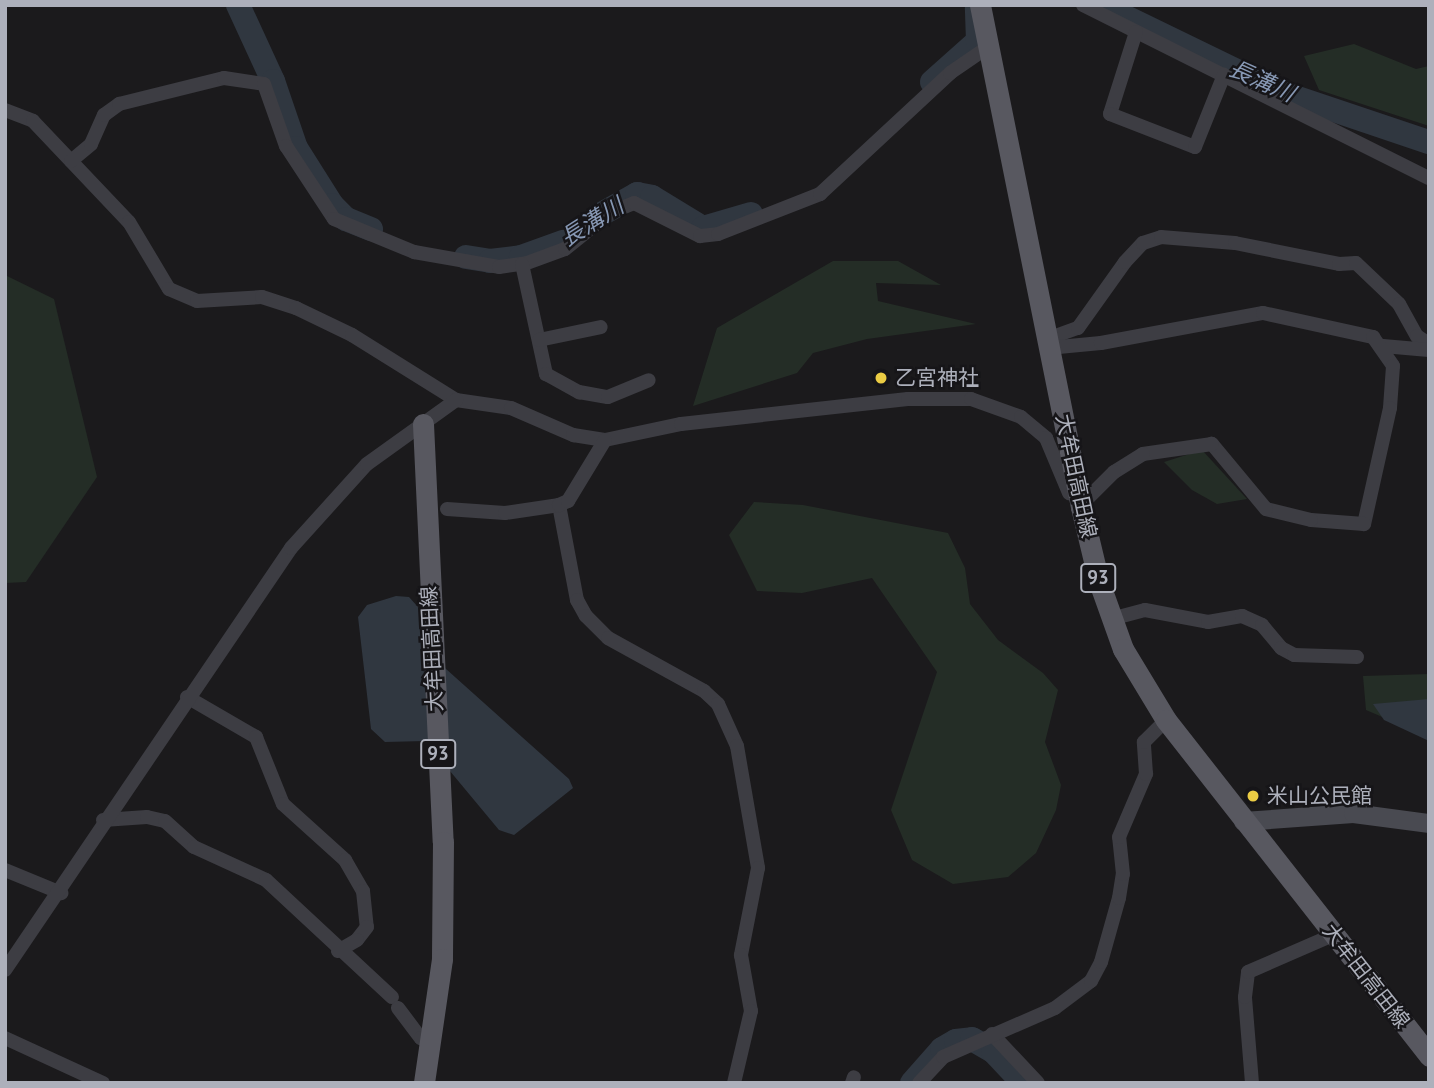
<!DOCTYPE html>
<meta charset="utf-8">
<style>
body{margin:0}
#map{position:relative;width:1434px;height:1088px;overflow:hidden;background:#1b1a1c;font-family:"PT Sans","Noto Sans JP",sans-serif}
div>[style]{position:absolute}
[style*='--x']{left:calc(var(--x)*1px);top:calc(var(--y)*1px);width:calc(var(--w)*1px);rotate:calc(var(--a)*1deg)}
.green>*{inset:0;background:#242d26}
.water>*{inset:0;background:#303740}
.river>*{height:24px;margin:-12px;padding:0 12px;transform-origin:12px;border-radius:12px;background:#303740}
.street>*{height:14px;margin:-7px;padding:0 7px;transform-origin:7px;border-radius:7px;background:#3d3d43}
.secondary>*{height:19px;margin:-9.5px;padding:0 9.5px;transform-origin:9.5px;border-radius:9.5px;background:#494a51}
.primary>*{height:21px;margin:-10.5px;padding:0 10.5px;transform-origin:10.5px;border-radius:10.5px;background:#585860}
.dots>*{width:19px;height:19px;translate:-50% -50%;box-sizing:border-box;border:4px solid #161518;border-radius:50%}
span{translate:-50% -50%;white-space:nowrap;text-align:center;line-height:1.15;-webkit-text-stroke:5px #161518;paint-order:stroke}
.shield-label span{padding:2px 5px;background:#161518;border:2px solid;border-radius:5px;-webkit-text-stroke-width:0}
.shield-label{font-size:19px;color:#adb0bb;font-weight:700}
.poi-label{font-size:21px;color:#adb0bb}
.left{translate:0 -50%;text-align:left}
.street-label{font-size:21px;color:#adb0bb}
.water-label{font-size:23px;color:#8798b4;font-style:italic}
.frame{position:absolute;inset:0;border:7px solid #adb0bb;pointer-events:none}
</style>
<div id="map">
<div class="green">
<div style="clip-path:polygon(1354px 44px,1416px 69px,1429px 66px,1429px 126px,1319px 90px,1304px 56px)"></div>
<div style="clip-path:polygon(833px 261px,898px 261px,941px 285px,876px 283px,878px 301px,976px 324px,867px 339px,813px 353px,797px 373px,693px 406px,717px 328px)"></div>
<div style="clip-path:polygon(5px 275px,54px 299px,97px 477px,26px 582px,5px 583px)"></div>
<div style="clip-path:polygon(1202px 450px,1247px 499px,1217px 504px,1192px 490px,1164px 462px)"></div>
<div style="clip-path:polygon(754px 502px,803px 505px,948px 533px,965px 568px,970px 604px,998px 640px,1043px 673px,1058px 690px,1045px 742px,1061px 785px,1056px 810px,1036px 853px,1008px 877px,953px 884px,912px 860px,891px 810px,937px 672px,872px 578px,802px 593px,757px 591px,729px 535px)"></div>
<div style="clip-path:polygon(1429px 674px,1429px 737px,1366px 710px,1363px 676px)"></div>
</div>
<div class="water">
<div style="clip-path:polygon(396px 596px,409px 597px,427px 617px,436px 660px,569px 779px,573px 788px,514px 835px,499px 830px,425px 741px,385px 742px,371px 729px,358px 617px,367px 605px)"></div>
<div style="clip-path:polygon(1429px 699px,1429px 741px,1384px 720px,1373px 704px)"></div>
</div>
<div class="river">
<div style="--x:238;--y:5;--w:84;--a:65.3"></div>
<div style="--x:273;--y:81;--w:71;--a:71.1"></div>
<div style="--x:296;--y:148;--w:67;--a:57.7"></div>
<div style="--x:332;--y:205;--w:20;--a:45"></div>
<div style="--x:346;--y:219;--w:27;--a:22"></div>
<div style="--x:1101;--y:5;--w:199;--a:25.9"></div>
<div style="--x:1280;--y:92;--w:157;--a:18.6"></div>
<div style="--x:932;--y:82;--w:62;--a:-41.7"></div>
<div style="--x:978;--y:41;--w:32;--a:-92"></div>
<div style="--x:598;--y:216;--w:45;--a:-29.4"></div>
<div style="--x:637;--y:194;--w:15;--a:11"></div>
<div style="--x:652;--y:197;--w:60;--a:31.3"></div>
<div style="--x:703;--y:228;--w:50;--a:-16.3"></div>
<div style="--x:466;--y:257;--w:24;--a:9"></div>
<div style="--x:490;--y:261;--w:31;--a:-7"></div>
<div style="--x:521;--y:257;--w:45;--a:-19.7"></div>
<div style="--x:912;--y:1083;--w:45;--a:-48.6"></div>
<div style="--x:942;--y:1049;--w:16;--a:-30"></div>
<div style="--x:956;--y:1041;--w:16;--a:-7"></div>
<div style="--x:972;--y:1039;--w:24;--a:30"></div>
<div style="--x:993;--y:1051;--w:44;--a:46.8"></div>
</div>
<div class="street">
<div style="--x:1083;--y:5;--w:387;--a:26.6"></div>
<div style="--x:1136;--y:32;--w:86;--a:107.6"></div>
<div style="--x:1110;--y:114;--w:91;--a:21.2"></div>
<div style="--x:1195;--y:147;--w:78;--a:-68.1"></div>
<div style="--x:5;--y:110;--w:30;--a:21"></div>
<div style="--x:33;--y:121;--w:139;--a:46.5"></div>
<div style="--x:129;--y:222;--w:78;--a:59.2"></div>
<div style="--x:169;--y:289;--w:30;--a:23"></div>
<div style="--x:197;--y:301;--w:65;--a:-3.5"></div>
<div style="--x:262;--y:297;--w:36;--a:18"></div>
<div style="--x:296;--y:308;--w:62;--a:25.7"></div>
<div style="--x:352;--y:335;--w:123;--a:32"></div>
<div style="--x:456;--y:400;--w:56;--a:8.3"></div>
<div style="--x:511;--y:408;--w:68;--a:23.5"></div>
<div style="--x:573;--y:435;--w:32;--a:9"></div>
<div style="--x:605;--y:440;--w:78;--a:-11.9"></div>
<div style="--x:681;--y:424;--w:228;--a:-6.3"></div>
<div style="--x:908;--y:399;--w:63;--a:0"></div>
<div style="--x:971;--y:399;--w:53;--a:19.8"></div>
<div style="--x:1021;--y:417;--w:33;--a:40"></div>
<div style="--x:1046;--y:438;--w:60;--a:67.3"></div>
<div style="--x:71;--y:161;--w:26;--a:-40"></div>
<div style="--x:91;--y:144;--w:32;--a:-66"></div>
<div style="--x:104;--y:115;--w:19;--a:-36"></div>
<div style="--x:119;--y:104;--w:108;--a:-13.9"></div>
<div style="--x:224;--y:78;--w:40;--a:8.5"></div>
<div style="--x:264;--y:84;--w:66;--a:70.5"></div>
<div style="--x:286;--y:146;--w:87;--a:56.7"></div>
<div style="--x:334;--y:219;--w:87;--a:22.4"></div>
<div style="--x:414;--y:252;--w:86;--a:10"></div>
<div style="--x:499;--y:267;--w:28;--a:-8"></div>
<div style="--x:527;--y:263;--w:40;--a:-20.2"></div>
<div style="--x:565;--y:249;--w:59;--a:-38.8"></div>
<div style="--x:611;--y:212;--w:25;--a:-21"></div>
<div style="--x:634;--y:203;--w:74;--a:26.6"></div>
<div style="--x:700;--y:236;--w:18;--a:-6"></div>
<div style="--x:718;--y:234;--w:110;--a:-21.4"></div>
<div style="--x:820;--y:194;--w:178;--a:-42.9"></div>
<div style="--x:950;--y:73;--w:46;--a:-34.4"></div>
<div style="--x:522;--y:264;--w:113;--a:77.7"></div>
<div style="--x:546;--y:374;--w:38;--a:29"></div>
<div style="--x:579;--y:392;--w:29;--a:10"></div>
<div style="--x:608;--y:397;--w:44;--a:-22.5"></div>
<div style="--x:1047;--y:339;--w:33;--a:-20"></div>
<div style="--x:1078;--y:328;--w:81;--a:-54.5"></div>
<div style="--x:1125;--y:262;--w:26;--a:-47"></div>
<div style="--x:1143;--y:243;--w:19;--a:-18"></div>
<div style="--x:1161;--y:237;--w:74;--a:4.6"></div>
<div style="--x:1235;--y:243;--w:106;--a:11.4"></div>
<div style="--x:1339;--y:264;--w:17;--a:-3"></div>
<div style="--x:1356;--y:263;--w:59;--a:43.6"></div>
<div style="--x:1399;--y:304;--w:37;--a:61"></div>
<div style="--x:1417;--y:336;--w:14;--a:34"></div>
<div style="--x:539;--y:340;--w:63;--a:-11.8"></div>
<div style="--x:1383;--y:346;--w:46;--a:5"></div>
<div style="--x:1048;--y:348;--w:53;--a:-5.4"></div>
<div style="--x:1101;--y:343;--w:165;--a:-10.5"></div>
<div style="--x:1263;--y:313;--w:113;--a:12.3"></div>
<div style="--x:1373;--y:337;--w:35;--a:55"></div>
<div style="--x:1393;--y:366;--w:42;--a:94.1"></div>
<div style="--x:1390;--y:408;--w:119;--a:102.6"></div>
<div style="--x:1364;--y:524;--w:53;--a:-175.7"></div>
<div style="--x:1311;--y:520;--w:46;--a:-166.3"></div>
<div style="--x:1266;--y:509;--w:85;--a:-129.7"></div>
<div style="--x:1212;--y:444;--w:70;--a:171.8"></div>
<div style="--x:1143;--y:454;--w:34;--a:148"></div>
<div style="--x:1114;--y:472;--w:51;--a:135"></div>
<div style="--x:559;--y:505;--w:97;--a:79.3"></div>
<div style="--x:577;--y:600;--w:18;--a:61"></div>
<div style="--x:586;--y:616;--w:31;--a:45"></div>
<div style="--x:608;--y:638;--w:110;--a:28.9"></div>
<div style="--x:704;--y:691;--w:19;--a:43"></div>
<div style="--x:718;--y:704;--w:46;--a:65.7"></div>
<div style="--x:737;--y:746;--w:124;--a:80.2"></div>
<div style="--x:758;--y:868;--w:89;--a:101.1"></div>
<div style="--x:741;--y:955;--w:57;--a:79.9"></div>
<div style="--x:751;--y:1011;--w:74;--a:103.3"></div>
<div style="--x:447;--y:509;--w:58;--a:3.9"></div>
<div style="--x:505;--y:513;--w:55;--a:-8.4"></div>
<div style="--x:559;--y:505;--w:10;--a:-24"></div>
<div style="--x:568;--y:501;--w:71;--a:-58.8"></div>
<div style="--x:1111;--y:619;--w:35;--a:-15"></div>
<div style="--x:1145;--y:610;--w:64;--a:10.8"></div>
<div style="--x:1208;--y:622;--w:35;--a:-10"></div>
<div style="--x:1242;--y:616;--w:22;--a:24"></div>
<div style="--x:1262;--y:625;--w:30;--a:50"></div>
<div style="--x:1281;--y:648;--w:15;--a:28"></div>
<div style="--x:1294;--y:655;--w:63;--a:1.8"></div>
<div style="--x:187;--y:697;--w:80;--a:30.1"></div>
<div style="--x:256;--y:737;--w:72;--a:68.1"></div>
<div style="--x:283;--y:804;--w:84;--a:42.1"></div>
<div style="--x:345;--y:860;--w:36;--a:60"></div>
<div style="--x:363;--y:891;--w:36;--a:84"></div>
<div style="--x:367;--y:927;--w:16;--a:128"></div>
<div style="--x:357;--y:940;--w:22;--a:150"></div>
<div style="--x:103;--y:820;--w:44;--a:-3.9"></div>
<div style="--x:147;--y:817;--w:18;--a:13"></div>
<div style="--x:165;--y:821;--w:39;--a:42"></div>
<div style="--x:194;--y:847;--w:79;--a:24.6"></div>
<div style="--x:266;--y:880;--w:172;--a:42.9"></div>
<div style="--x:5;--y:870;--w:61;--a:22.3"></div>
<div style="--x:5;--y:970;--w:510;--a:-55.87"></div>
<div style="--x:291;--y:548;--w:113;--a:-47.9"></div>
<div style="--x:367;--y:464;--w:110;--a:-35.7"></div>
<div style="--x:398;--y:1008;--w:38;--a:53"></div>
<div style="--x:421;--y:1038;--w:13;--a:27"></div>
<div style="--x:992;--y:1034;--w:67;--a:46.8"></div>
<div style="--x:5;--y:1038;--w:108;--a:24.7"></div>
<div style="--x:852;--y:1083;--w:6;--a:-72"></div>
<div style="--x:919;--y:1083;--w:35;--a:-47"></div>
<div style="--x:943;--y:1057;--w:122;--a:-23.6"></div>
<div style="--x:1055;--y:1008;--w:45;--a:-36.9"></div>
<div style="--x:1091;--y:981;--w:21;--a:-62"></div>
<div style="--x:1101;--y:962;--w:66;--a:-74.3"></div>
<div style="--x:1119;--y:898;--w:24;--a:-81"></div>
<div style="--x:1123;--y:874;--w:37;--a:-96"></div>
<div style="--x:1119;--y:837;--w:69;--a:-66.8"></div>
<div style="--x:1146;--y:774;--w:32;--a:-94"></div>
<div style="--x:1144;--y:742;--w:31;--a:-45"></div>
<div style="--x:1252;--y:1083;--w:86;--a:-94.7"></div>
<div style="--x:1245;--y:997;--w:25;--a:-83"></div>
<div style="--x:1248;--y:972;--w:93;--a:-23.5"></div>
</div>
<div class="secondary">
<div style="--x:1243;--y:821;--w:110;--a:-4.2"></div>
<div style="--x:1353;--y:813;--w:77;--a:7.5"></div>
</div>
<div class="primary">
<div style="--x:980;--y:5;--w:512;--a:78.62"></div>
<div style="--x:1081;--y:507;--w:77;--a:76.5"></div>
<div style="--x:1099;--y:582;--w:71;--a:70.3"></div>
<div style="--x:1123;--y:649;--w:83;--a:58.8"></div>
<div style="--x:1166;--y:720;--w:427;--a:51.9"></div>
<div style="--x:423;--y:424;--w:418;--a:87.3"></div>
<div style="--x:443;--y:842;--w:117;--a:90.5"></div>
<div style="--x:442;--y:959;--w:125;--a:98.3"></div>
</div>
<div class="dots">
<div style="left:881px;top:378px;background:#ebcc44"></div>
<div style="left:1253px;top:796px;background:#ebcc44"></div>
</div>
<div class="shield-label">
<span style="left:1098px;top:578px">93</span>
<span style="left:438px;top:754px">93</span>
</div>
<div class="poi-label">
<span class="left" style="left:895px;top:378px">乙宮神社</span>
<span class="left" style="left:1267px;top:796px">米山公民館</span>
</div>
<div class="street-label">
<span style="left:1076px;top:476px;rotate:78deg">大牟田高田線</span>
<span style="left:432px;top:649px;rotate:-93deg">大牟田高田線</span>
<span style="left:1366px;top:976px;rotate:52deg">大牟田高田線</span>
</div>
<div class="water-label">
<span style="left:1262px;top:81px;rotate:24deg">長溝川</span>
<span style="left:592px;top:222px;rotate:-32deg">長溝川</span>
</div>
<div class="frame"></div>
</div>
